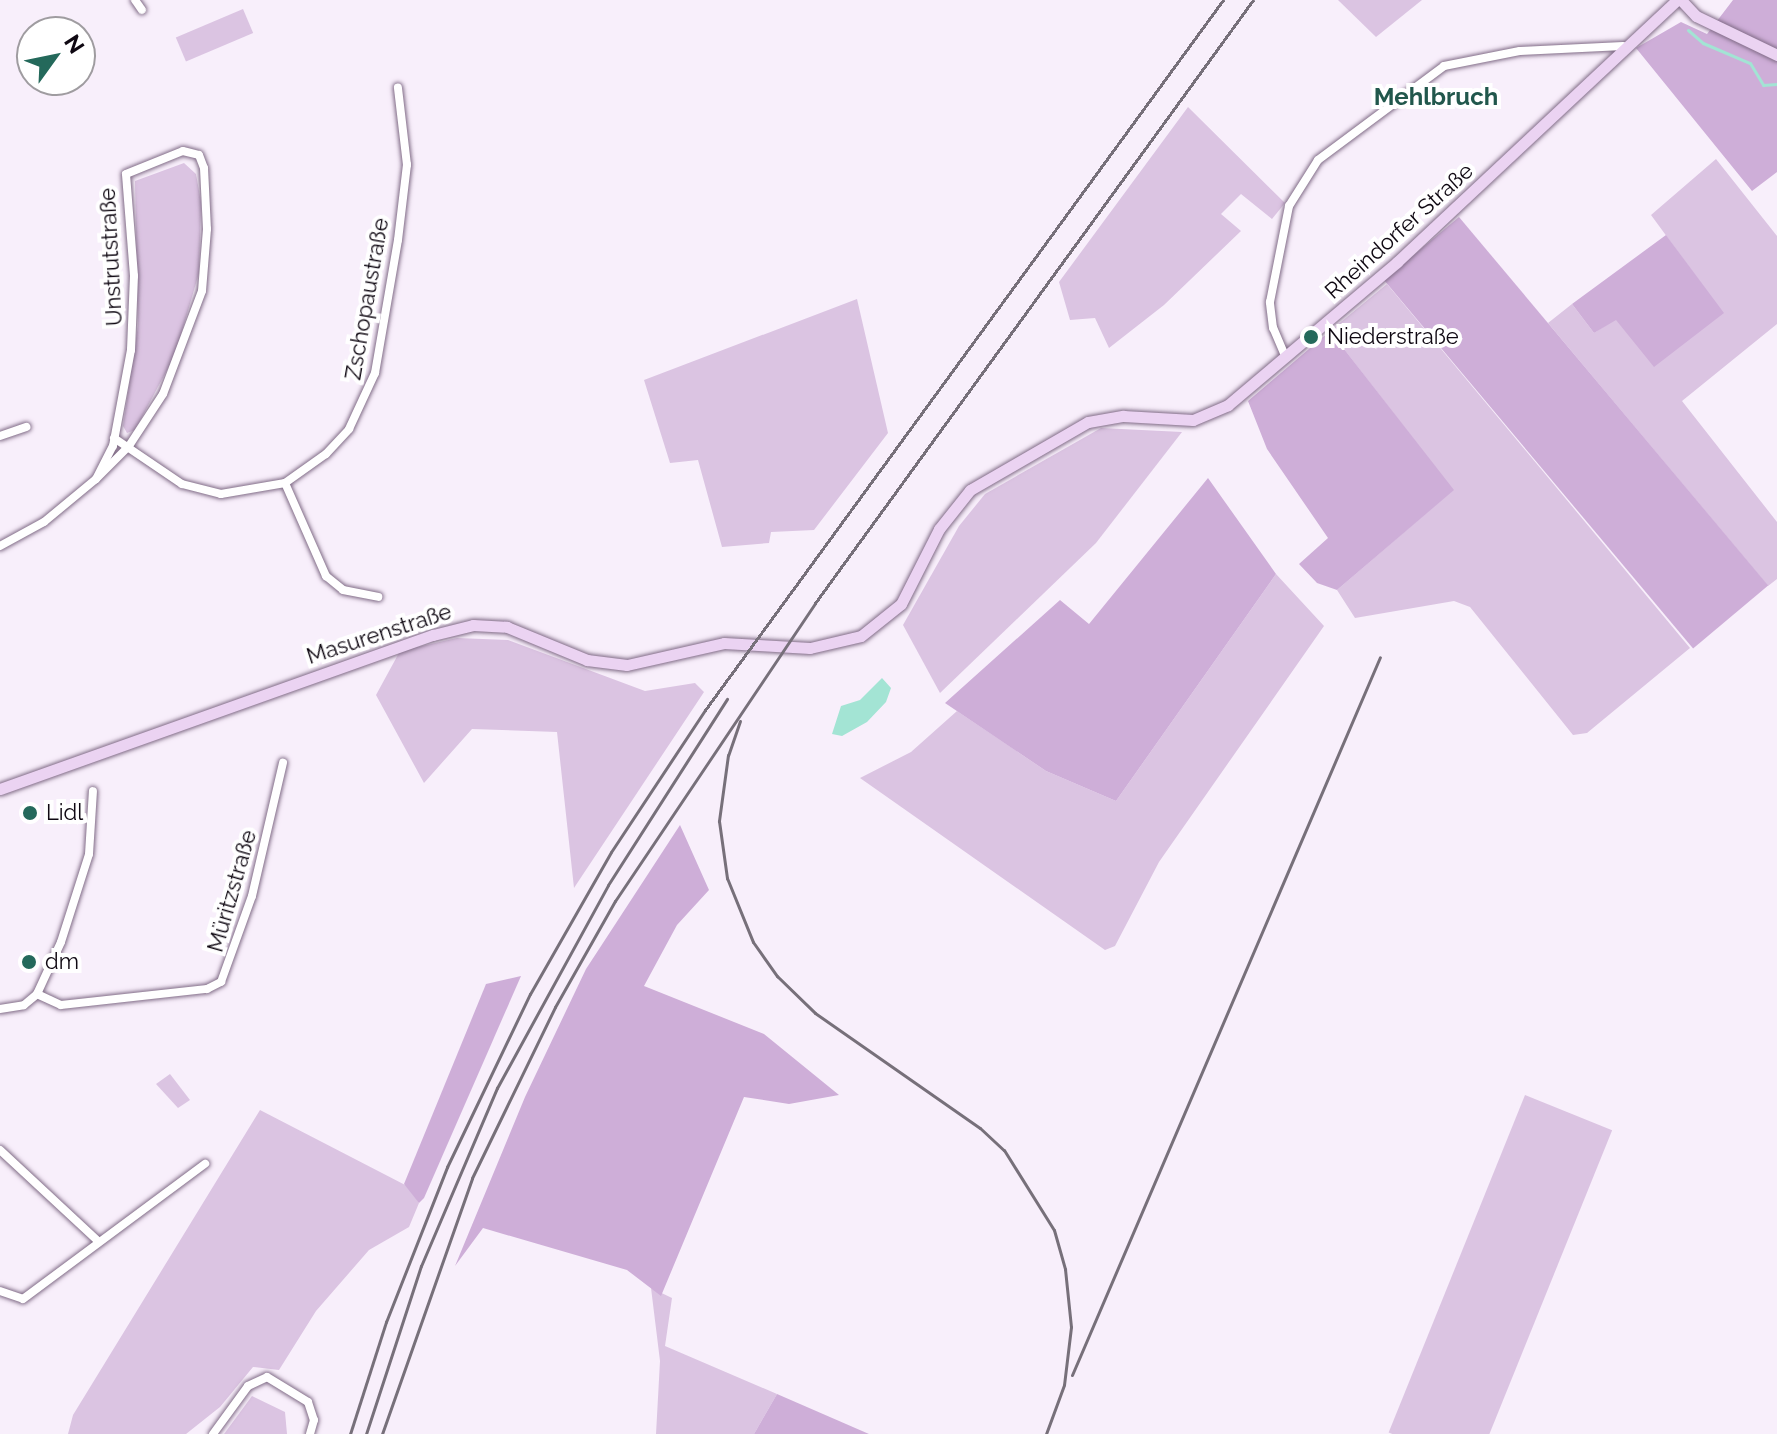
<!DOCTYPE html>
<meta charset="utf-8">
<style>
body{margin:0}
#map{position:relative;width:1777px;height:1434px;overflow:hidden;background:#f8effb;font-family:Raleway,sans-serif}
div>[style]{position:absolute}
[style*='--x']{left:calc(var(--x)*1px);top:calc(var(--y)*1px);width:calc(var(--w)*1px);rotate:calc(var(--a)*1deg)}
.green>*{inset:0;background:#dbc4e2;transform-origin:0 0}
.forest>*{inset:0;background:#ceaed8;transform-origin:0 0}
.water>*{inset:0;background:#a3e4d4}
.stream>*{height:3px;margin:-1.5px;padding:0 1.5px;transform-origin:1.5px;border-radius:1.5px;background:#a3e4d4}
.roads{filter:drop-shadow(0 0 2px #816c87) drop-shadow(0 0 2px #816c87)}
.street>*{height:8px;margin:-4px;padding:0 4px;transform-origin:4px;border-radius:4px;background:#fff}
.secondary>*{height:11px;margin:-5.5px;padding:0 5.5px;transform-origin:5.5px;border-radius:5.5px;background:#ebd3f2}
.rail>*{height:3px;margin:-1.5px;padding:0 1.5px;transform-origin:1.5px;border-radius:1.5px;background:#77707a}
.dots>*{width:22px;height:22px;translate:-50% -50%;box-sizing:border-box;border:4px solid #fff;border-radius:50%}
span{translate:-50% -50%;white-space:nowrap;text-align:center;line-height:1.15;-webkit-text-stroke:8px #fff;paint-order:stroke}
.street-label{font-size:22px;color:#0f0812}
.poi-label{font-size:22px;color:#0f0812}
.left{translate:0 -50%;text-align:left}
.neighbourhood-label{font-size:24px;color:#21574c;font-weight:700}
.north{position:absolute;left:16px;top:16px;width:80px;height:80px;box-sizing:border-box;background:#fff;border:2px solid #9f9ca0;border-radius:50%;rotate:57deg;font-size:22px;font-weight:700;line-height:32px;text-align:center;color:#0f0812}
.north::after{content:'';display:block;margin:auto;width:28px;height:36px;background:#24695b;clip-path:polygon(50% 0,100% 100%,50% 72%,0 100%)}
</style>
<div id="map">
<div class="green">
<div style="clip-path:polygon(1338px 0,1422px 0,1376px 37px)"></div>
<div style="left:243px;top:9px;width:26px;height:73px;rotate:67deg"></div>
<div style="clip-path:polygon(1188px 107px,1285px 203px,1272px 219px,1241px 194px,1221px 214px,1241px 231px,1164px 305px,1109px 348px,1095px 318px,1070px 320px,1059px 282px)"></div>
<div style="clip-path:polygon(1716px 159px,1777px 236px,1777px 324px,1682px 401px,1777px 522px,1777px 579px,1768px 586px,1548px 323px,1572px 304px,1594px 333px,1615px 319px,1723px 313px,1651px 215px)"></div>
<div style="clip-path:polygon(184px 163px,196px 174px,201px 202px,199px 273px,175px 355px,135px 430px,127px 433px,123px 426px,138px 326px,135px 181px)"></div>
<div style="clip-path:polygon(1387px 284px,1690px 648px,1587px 733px,1573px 735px,1470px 607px,1454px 601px,1355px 618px,1337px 590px,1453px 490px,1330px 331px)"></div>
<div style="clip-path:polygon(857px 299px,888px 433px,814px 530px,771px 532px,769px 543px,722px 547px,698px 460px,670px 463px,644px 380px)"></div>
<div style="clip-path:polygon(1101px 428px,1182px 432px,1096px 543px,940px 693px,903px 625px,959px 526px,985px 494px)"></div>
<div style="clip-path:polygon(1276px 574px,1324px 626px,1159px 862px,1115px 946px,1105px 950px,860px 778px,911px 752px,957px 711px,1046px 771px,1116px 801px)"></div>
<div style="clip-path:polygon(457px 638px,508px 640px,645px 691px,695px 683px,704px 692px,574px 888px,557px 732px,472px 729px,424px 783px,376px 695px,400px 651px)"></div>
<div style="clip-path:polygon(170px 1074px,190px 1100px,178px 1108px,156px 1084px)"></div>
<div style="left:1525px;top:1095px;width:94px;height:364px;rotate:22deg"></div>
<div style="clip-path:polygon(260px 1110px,411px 1188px,419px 1203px,409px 1227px,369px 1250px,316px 1311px,279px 1370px,253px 1367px,220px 1407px,186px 1434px,68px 1434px,73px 1415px)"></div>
<div style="clip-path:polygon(651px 1288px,672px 1298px,665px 1346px,777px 1394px,754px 1434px,656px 1434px,660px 1361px)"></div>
<div style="clip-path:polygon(252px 1396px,285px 1412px,287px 1434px,224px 1434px)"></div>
</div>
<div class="forest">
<div style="clip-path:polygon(1733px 0,1777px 0,1777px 172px,1752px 191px,1636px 48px,1681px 22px,1707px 34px)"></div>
<div style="left:1459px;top:217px;width:481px;height:98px;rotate:50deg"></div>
<div style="clip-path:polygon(1666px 235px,1724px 313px,1654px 367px,1616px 320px,1594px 333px,1572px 304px)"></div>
<div style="clip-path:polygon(1330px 331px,1454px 490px,1337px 590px,1317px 583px,1299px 564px,1328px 538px,1267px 449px,1248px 401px)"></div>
<div style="clip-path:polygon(1208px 478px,1276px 574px,1116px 801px,1046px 771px,945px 703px,1060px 600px,1089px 624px)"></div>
<div style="clip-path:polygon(680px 825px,709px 890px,677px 925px,644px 986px,764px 1034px,839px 1095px,789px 1104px,744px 1097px,661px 1296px,627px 1270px,483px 1228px,455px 1266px,525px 1097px,586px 969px)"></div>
<div style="clip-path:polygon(521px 976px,424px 1198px,419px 1203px,404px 1184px,486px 984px)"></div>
<div style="clip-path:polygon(777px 1394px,869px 1434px,754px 1434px)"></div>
</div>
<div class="water">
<div style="clip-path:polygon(882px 678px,891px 688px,886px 702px,867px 722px,842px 736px,832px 734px,841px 706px,860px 700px)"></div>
</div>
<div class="stream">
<div style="--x:1688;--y:30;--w:20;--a:41"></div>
<div style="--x:1703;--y:43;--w:51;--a:23.1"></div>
<div style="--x:1750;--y:63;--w:26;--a:59"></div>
<div style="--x:1763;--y:85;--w:14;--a:-4"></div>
</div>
<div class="roads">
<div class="street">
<div style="--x:135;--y:0;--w:12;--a:55"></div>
<div style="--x:183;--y:151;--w:16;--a:14"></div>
<div style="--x:199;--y:155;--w:14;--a:69"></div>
<div style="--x:204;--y:168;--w:61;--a:87.2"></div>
<div style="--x:207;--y:229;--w:62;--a:94.6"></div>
<div style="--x:202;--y:291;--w:110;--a:110.7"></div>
<div style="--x:163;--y:394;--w:62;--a:123.2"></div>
<div style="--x:129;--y:446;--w:47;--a:135"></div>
<div style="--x:96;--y:479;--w:37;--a:-63"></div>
<div style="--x:113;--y:446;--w:98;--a:-79.4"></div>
<div style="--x:131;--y:350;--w:74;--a:-87.7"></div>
<div style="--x:134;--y:276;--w:102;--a:-94.5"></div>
<div style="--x:126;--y:174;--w:61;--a:-22"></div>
<div style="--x:1286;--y:358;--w:33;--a:-113"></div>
<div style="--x:1273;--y:328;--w:26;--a:-97"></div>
<div style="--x:1270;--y:302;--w:98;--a:-78.8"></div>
<div style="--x:1289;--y:206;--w:54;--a:-57.8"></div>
<div style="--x:1318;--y:160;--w:157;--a:-36.7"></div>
<div style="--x:1444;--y:66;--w:77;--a:-11.2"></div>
<div style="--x:1520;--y:51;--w:103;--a:-2.8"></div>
<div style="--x:0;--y:436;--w:28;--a:-19"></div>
<div style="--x:114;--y:438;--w:82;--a:34.1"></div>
<div style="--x:182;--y:484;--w:40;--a:14.4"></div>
<div style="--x:221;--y:494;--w:65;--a:-9.8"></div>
<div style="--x:285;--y:483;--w:50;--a:-35.3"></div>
<div style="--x:326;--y:454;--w:34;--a:-47"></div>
<div style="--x:349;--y:429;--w:62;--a:-65.1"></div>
<div style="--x:375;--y:373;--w:135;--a:-80.2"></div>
<div style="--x:398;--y:240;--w:76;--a:-83.2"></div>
<div style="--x:407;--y:165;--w:78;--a:-96.7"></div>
<div style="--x:285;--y:483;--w:102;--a:66.2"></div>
<div style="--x:326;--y:576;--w:22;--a:39"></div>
<div style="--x:343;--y:590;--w:36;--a:11"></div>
<div style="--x:0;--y:546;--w:50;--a:-28.6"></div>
<div style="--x:44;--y:522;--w:67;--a:-39.6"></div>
<div style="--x:37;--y:994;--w:26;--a:25"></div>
<div style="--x:61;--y:1005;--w:147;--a:-6.3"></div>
<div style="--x:207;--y:989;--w:16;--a:-27"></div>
<div style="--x:221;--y:982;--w:91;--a:-70.2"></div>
<div style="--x:252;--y:896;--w:137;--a:-76.9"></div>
<div style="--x:0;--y:1009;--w:24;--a:-9"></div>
<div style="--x:24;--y:1005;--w:17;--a:-40"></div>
<div style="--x:37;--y:994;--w:57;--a:-65.2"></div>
<div style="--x:61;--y:942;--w:92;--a:-72.3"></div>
<div style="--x:89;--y:854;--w:63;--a:-86.4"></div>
<div style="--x:0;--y:1150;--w:135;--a:42.9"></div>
<div style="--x:0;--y:1291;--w:24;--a:19"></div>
<div style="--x:23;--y:1299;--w:227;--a:-36.6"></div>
<div style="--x:213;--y:1434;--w:59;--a:-53.9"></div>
<div style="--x:248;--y:1386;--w:21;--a:-25"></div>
<div style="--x:267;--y:1377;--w:48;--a:31.4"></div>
<div style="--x:308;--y:1402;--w:19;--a:72"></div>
<div style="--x:314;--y:1420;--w:15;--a:106"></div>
</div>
<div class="secondary">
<div style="--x:1681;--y:0;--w:22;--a:47"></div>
<div style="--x:1696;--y:16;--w:90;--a:25.7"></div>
<div style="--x:0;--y:789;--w:460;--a:-19.6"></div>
<div style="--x:433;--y:635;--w:41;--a:-14"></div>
<div style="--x:473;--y:625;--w:34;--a:3"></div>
<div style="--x:507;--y:627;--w:87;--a:22.4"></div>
<div style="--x:587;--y:660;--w:40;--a:7.1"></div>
<div style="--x:627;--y:665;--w:99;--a:-12.8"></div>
<div style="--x:724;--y:643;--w:86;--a:3.3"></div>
<div style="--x:810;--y:648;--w:52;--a:-13.2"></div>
<div style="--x:861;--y:636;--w:51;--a:-38.7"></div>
<div style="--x:901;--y:604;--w:84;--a:-63.1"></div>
<div style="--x:939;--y:529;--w:50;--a:-51.5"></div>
<div style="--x:970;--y:490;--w:136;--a:-30"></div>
<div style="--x:1088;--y:422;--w:36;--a:-10"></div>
<div style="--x:1123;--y:416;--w:70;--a:3.3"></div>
<div style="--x:1193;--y:420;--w:38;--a:-23"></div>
<div style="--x:1228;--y:405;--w:221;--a:-40.2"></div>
<div style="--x:1397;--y:262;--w:383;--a:-43.1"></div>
</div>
</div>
<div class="rail">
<div style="--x:740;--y:721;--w:36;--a:109"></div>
<div style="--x:728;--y:755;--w:67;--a:97.8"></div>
<div style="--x:719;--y:821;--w:58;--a:82"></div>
<div style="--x:727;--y:878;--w:69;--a:67.9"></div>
<div style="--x:753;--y:942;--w:42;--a:54.8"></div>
<div style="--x:777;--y:976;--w:53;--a:44.2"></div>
<div style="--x:815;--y:1013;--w:201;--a:34.9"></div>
<div style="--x:980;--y:1128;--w:33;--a:43"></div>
<div style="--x:1004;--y:1150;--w:94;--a:58"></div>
<div style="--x:1054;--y:1230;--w:41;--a:74.2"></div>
<div style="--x:1065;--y:1269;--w:58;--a:84.1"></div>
<div style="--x:1071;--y:1327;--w:58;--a:96.9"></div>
<div style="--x:1064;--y:1385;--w:52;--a:110.2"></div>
<div style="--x:1072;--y:1375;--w:781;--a:-66.78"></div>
<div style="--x:350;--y:1434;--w:118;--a:-72.2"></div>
<div style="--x:386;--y:1322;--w:167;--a:-68.5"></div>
<div style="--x:447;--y:1167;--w:192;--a:-64.4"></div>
<div style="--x:530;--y:994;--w:163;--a:-60.3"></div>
<div style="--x:611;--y:852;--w:170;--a:-56.5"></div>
<div style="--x:705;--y:710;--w:879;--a:-53.89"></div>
<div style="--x:366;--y:1434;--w:177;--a:-71.9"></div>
<div style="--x:421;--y:1266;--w:194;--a:-66.9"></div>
<div style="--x:497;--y:1088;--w:231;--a:-61.3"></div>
<div style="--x:608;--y:885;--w:221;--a:-57.4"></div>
<div style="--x:382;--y:1434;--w:271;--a:-70.6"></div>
<div style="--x:472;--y:1178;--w:190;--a:-64.1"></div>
<div style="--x:555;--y:1007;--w:122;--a:-60.5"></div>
<div style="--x:615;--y:901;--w:359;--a:-56.1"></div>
<div style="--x:815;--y:603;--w:745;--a:-54.01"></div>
</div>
<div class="dots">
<div style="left:1311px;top:337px;background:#24695b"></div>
<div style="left:30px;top:813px;background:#24695b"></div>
<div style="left:29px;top:962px;background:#24695b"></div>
</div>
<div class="street-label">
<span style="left:1399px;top:231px;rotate:-42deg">Rheindorfer Straße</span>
<span style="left:111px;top:257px;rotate:-93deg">Unstrutstraße</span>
<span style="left:367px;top:299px;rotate:-80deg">Zschopaustraße</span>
<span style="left:379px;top:634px;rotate:-18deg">Masurenstraße</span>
<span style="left:232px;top:891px;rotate:-74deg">Müritzstraße</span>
</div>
<div class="poi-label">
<span class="left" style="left:1327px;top:337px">Niederstraße</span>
<span class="left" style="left:46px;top:813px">Lidl</span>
<span class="left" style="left:45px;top:962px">dm</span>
</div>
<div class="neighbourhood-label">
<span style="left:1436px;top:97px">Mehlbruch</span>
</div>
<div class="north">N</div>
</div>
